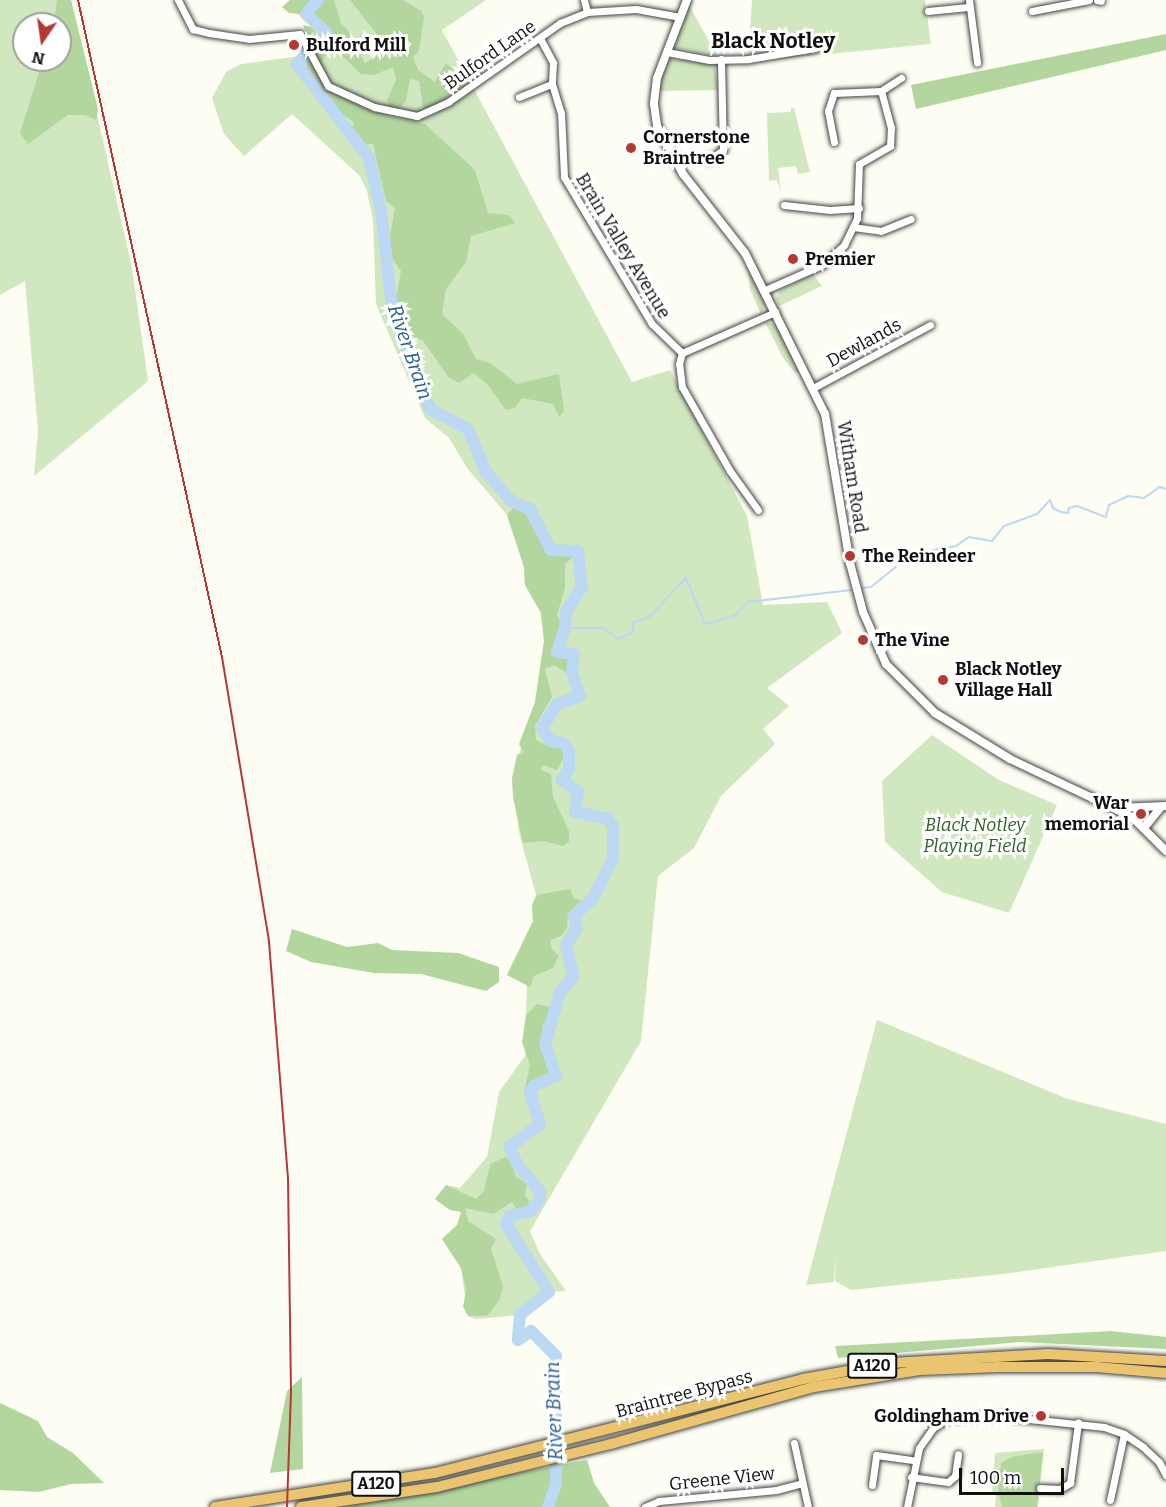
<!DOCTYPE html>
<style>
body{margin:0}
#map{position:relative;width:1166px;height:1507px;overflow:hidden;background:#fefdf3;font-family:Bitter,serif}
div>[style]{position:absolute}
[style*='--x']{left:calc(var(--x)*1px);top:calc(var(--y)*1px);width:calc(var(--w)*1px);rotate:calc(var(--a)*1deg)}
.green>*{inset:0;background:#d0e7bf}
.forest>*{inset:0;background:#b3d69f}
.stream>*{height:2px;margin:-1px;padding:0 1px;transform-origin:1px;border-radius:1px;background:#bcd8f2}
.river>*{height:12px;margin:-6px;padding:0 6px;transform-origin:6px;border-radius:6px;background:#bcd8f2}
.roads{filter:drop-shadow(0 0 2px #434343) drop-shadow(0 0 2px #434343)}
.minor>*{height:7px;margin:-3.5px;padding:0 3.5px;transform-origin:3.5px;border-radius:3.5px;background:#fff}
.tertiary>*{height:8px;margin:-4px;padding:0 4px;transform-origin:4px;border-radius:4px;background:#fff}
.trunk>*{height:10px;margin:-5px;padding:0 5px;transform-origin:5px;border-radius:5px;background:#eac46e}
.rail>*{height:2px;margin:-1px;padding:0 1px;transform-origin:1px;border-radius:1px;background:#b53832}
.dots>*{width:16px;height:16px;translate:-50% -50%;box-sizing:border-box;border:3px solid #fff;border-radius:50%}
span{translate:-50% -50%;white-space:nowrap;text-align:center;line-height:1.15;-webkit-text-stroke:6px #fff;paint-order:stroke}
.shield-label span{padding:2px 4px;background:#fff;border:2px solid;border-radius:4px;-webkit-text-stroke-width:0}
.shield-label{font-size:16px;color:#101010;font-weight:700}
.poi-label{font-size:18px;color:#101010;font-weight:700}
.left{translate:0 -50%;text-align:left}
.right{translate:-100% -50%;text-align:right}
.street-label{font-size:18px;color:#101010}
.park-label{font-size:18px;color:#2c6324;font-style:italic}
.water-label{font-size:20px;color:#225a98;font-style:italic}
.quarter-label{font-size:21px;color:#101010;font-weight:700}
.north{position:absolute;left:12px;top:12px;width:60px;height:60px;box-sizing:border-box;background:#fff;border:2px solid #9f9f9f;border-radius:50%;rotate:193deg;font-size:16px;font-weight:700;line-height:24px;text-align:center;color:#101010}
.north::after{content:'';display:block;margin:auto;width:21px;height:27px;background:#b53832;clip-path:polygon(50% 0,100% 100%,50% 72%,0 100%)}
.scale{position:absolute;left:959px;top:1468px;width:105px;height:27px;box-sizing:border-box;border:3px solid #101010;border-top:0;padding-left:8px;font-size:18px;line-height:21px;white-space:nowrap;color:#101010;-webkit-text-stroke:4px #fff;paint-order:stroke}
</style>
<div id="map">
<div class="green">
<div style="clip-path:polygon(evenodd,0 0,71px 0,132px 268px,148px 381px,34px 476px,38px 431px,25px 281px,0 295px,0 0,24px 24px,60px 24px,60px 60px,24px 60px,24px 24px)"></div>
<div style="clip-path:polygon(290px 0,486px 0,442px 30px,632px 382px,670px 370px,747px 516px,763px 605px,827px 602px,842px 633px,767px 688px,789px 706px,763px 729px,775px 744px,721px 796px,694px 848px,658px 876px,641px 1041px,530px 1231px,540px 1254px,566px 1291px,549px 1292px,520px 1315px,476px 1319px,468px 1316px,461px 1268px,442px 1239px,457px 1225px,464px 1208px,450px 1210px,435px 1199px,446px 1185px,460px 1188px,487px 1157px,499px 1092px,525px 1056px,527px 982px,507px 975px,533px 921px,532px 905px,536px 895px,519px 833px,512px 778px,535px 702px,544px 641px,541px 613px,525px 585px,524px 567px,507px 515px,467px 468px,449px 438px,425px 418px,376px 304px,373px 220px,367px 191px,360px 176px,292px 114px,244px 156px,224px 134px,212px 98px,226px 72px,241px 64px,300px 56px,319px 37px,313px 21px,282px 7px)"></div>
<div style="clip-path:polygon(752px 0,925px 0,931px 44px,748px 62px)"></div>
<div style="clip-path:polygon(688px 1px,692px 2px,690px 7px,718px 57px,674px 48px)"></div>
<div style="clip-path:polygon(667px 59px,714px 62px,718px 90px,657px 91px)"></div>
<div style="clip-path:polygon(791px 108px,794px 108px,810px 172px,798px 174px,796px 166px,778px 168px,781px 192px,777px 180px,769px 181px,767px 113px,791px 112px)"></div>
<div style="clip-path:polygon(752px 272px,767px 302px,761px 314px,750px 289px,748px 273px)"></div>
<div style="clip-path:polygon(813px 274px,822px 286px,779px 306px,776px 298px,780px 290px)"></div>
<div style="clip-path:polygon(765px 322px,777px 325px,800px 371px,795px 373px,783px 358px)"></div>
<div style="clip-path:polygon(932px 735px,999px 780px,1057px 805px,1009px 913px,942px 892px,885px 842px,882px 781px)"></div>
<div style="clip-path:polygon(877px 1020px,1068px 1099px,1166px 1124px,1166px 1251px,1003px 1274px,851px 1290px,835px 1281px,836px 1251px,834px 1282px,806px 1285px)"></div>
<div style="clip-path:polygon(1044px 1449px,1038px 1507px,995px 1507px,996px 1496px,992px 1493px,995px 1453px)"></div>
</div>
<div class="forest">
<div style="clip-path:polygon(57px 0,71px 0,98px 109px,96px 120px,84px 115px,68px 115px,28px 144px,20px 133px,43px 60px,60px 60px,60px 24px,54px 24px)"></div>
<div style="clip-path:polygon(290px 0,334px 0,341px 24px,348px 30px,365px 63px,375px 57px,383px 42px,350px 0,403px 0,421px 11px,424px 17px,419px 51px,413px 57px,418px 70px,435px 82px,446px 63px,455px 72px,470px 66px,483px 73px,429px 109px,423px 107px,419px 81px,410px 79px,406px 101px,398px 109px,389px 107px,387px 100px,396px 80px,393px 67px,374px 75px,361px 74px,324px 38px,317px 15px,289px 13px,282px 7px)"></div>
<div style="clip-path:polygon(303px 25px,312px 27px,329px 48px,321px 63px,323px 82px,339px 94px,386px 116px,425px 124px,475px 170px,488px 213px,509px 215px,515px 223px,471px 236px,466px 262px,446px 289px,442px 314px,463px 334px,476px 359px,490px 363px,517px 384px,559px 374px,564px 411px,559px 417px,553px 404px,522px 398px,515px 408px,506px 410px,488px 385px,474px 373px,459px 383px,449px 378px,423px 341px,391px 326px,402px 312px,396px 299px,401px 271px,393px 260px,389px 242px,395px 208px,386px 201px,373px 144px,360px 145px,349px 135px,354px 123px,318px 94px,310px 82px,306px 59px,313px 52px)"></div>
<div style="clip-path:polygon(1166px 34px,1166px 50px,916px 109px,911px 85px)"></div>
<div style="clip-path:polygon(515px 506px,525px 509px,545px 548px,572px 547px,572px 558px,565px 564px,565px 588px,557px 615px,562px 625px,554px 647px,576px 657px,576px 666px,567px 673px,554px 665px,545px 669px,552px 697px,535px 726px,536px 740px,547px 746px,557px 744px,566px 754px,557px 770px,543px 765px,541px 770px,551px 774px,553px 797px,569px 831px,569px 842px,563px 846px,543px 841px,523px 843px,513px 797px,512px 778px,517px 755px,523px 752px,519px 744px,535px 702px,544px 641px,541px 613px,525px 585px,524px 567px,507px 515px)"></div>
<div style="clip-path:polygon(570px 889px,574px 898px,586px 902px,585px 911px,568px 912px,567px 928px,561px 936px,550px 940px,552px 949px,559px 956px,553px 968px,534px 976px,530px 987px,507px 975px,533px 921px,532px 905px,537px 895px)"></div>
<div style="clip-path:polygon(292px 929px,347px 947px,378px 943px,392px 950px,458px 953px,499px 967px,499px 982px,486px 991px,421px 974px,374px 973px,311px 962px,286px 951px)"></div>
<div style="clip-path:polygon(537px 1004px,549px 1007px,553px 1017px,543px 1024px,540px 1045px,553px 1077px,525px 1089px,530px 1065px,522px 1042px,526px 1015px)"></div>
<div style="clip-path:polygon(506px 1157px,512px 1163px,516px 1177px,527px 1183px,525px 1195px,534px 1209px,532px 1217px,521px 1216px,512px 1202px,493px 1214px,465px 1208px,468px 1221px,496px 1239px,491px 1249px,503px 1286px,500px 1299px,487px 1316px,468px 1316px,463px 1307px,466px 1290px,461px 1268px,442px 1239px,457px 1225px,461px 1212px,450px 1210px,435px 1199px,446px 1185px,476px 1199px,484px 1191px,490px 1164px)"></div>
<div style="clip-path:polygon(1111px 1331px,1166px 1337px,1166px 1349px,1020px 1342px,838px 1358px,835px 1346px)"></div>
<div style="clip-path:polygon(302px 1377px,303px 1469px,270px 1473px,287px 1391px)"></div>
<div style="clip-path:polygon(0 1403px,38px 1421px,47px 1437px,73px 1453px,104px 1483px,71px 1484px,39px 1492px,0 1490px)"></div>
<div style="clip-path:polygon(1043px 1452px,1037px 1507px,1002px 1507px,998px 1491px,1001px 1463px,1012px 1457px)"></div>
<div style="clip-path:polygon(587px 1460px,594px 1483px,610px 1507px,331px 1507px)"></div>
</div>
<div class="stream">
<div style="--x:863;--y:588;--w:8;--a:-7"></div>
<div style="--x:871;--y:587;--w:35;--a:-39"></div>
<div style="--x:898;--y:565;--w:9;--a:-77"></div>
<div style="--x:900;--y:556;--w:57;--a:-10.1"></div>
<div style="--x:956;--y:546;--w:16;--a:-35"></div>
<div style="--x:969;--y:537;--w:23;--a:10"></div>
<div style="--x:992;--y:541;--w:19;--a:-51"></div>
<div style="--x:1004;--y:526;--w:35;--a:-20"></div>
<div style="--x:1037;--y:514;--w:19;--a:-47"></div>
<div style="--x:1050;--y:500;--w:9;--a:69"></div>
<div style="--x:1053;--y:508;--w:9;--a:27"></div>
<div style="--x:1061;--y:512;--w:7;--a:8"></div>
<div style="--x:1068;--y:513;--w:5;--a:-79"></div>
<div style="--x:1069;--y:508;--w:8;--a:-14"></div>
<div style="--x:1077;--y:506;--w:31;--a:21"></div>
<div style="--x:1106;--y:517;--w:12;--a:-76"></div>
<div style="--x:1109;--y:505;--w:21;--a:-25"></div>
<div style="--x:1128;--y:496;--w:16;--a:7"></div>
<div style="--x:1144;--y:498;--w:19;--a:-35"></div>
<div style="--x:1160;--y:487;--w:6;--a:18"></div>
<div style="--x:568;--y:628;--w:36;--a:0"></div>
<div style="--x:604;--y:628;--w:18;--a:38"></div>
<div style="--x:618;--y:639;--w:17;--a:-25"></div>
<div style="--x:633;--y:632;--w:9;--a:-90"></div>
<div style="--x:633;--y:623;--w:18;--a:-22"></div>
<div style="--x:650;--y:616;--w:52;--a:-46.5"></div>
<div style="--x:686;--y:578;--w:50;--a:67.6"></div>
<div style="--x:705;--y:624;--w:32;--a:-16"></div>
<div style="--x:736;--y:615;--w:18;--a:-47"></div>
<div style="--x:748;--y:602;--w:104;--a:-6.6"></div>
</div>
<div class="river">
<div style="--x:318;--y:0;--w:18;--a:131"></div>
<div style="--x:306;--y:14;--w:27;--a:42"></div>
<div style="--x:326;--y:32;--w:43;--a:132.2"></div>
<div style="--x:297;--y:64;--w:118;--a:52.5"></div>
<div style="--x:369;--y:158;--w:53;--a:77"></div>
<div style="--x:381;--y:210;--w:99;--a:83.6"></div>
<div style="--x:392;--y:308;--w:108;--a:69.4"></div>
<div style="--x:430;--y:409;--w:43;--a:27.8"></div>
<div style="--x:468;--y:429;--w:47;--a:67.3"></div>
<div style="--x:486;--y:472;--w:38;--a:49"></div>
<div style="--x:511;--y:501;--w:21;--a:23"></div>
<div style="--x:530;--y:509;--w:46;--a:62.9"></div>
<div style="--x:551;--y:550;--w:27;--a:2"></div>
<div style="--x:578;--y:551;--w:36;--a:84"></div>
<div style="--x:582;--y:587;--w:30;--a:123"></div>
<div style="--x:566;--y:612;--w:16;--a:94"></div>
<div style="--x:565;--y:628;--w:25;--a:108"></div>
<div style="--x:557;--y:652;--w:17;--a:7"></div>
<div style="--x:574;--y:654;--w:19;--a:96"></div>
<div style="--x:572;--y:673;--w:24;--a:71"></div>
<div style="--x:580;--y:696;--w:24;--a:161"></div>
<div style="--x:557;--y:704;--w:28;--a:122"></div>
<div style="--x:542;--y:728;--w:15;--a:58"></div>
<div style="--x:550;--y:741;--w:13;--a:9"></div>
<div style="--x:563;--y:743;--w:10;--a:53"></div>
<div style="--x:569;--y:751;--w:18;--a:90"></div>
<div style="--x:569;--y:769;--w:13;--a:122"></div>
<div style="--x:562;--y:780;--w:20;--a:37"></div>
<div style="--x:578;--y:792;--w:20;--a:99"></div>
<div style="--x:575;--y:812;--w:33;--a:11"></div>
<div style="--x:607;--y:818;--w:10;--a:53"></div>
<div style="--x:613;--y:826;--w:33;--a:90"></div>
<div style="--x:613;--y:859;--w:44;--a:117.1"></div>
<div style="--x:593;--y:898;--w:26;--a:137"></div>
<div style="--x:574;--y:916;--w:12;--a:76"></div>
<div style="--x:577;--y:928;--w:20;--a:123"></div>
<div style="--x:566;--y:945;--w:32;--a:76"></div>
<div style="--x:574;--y:976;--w:21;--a:131"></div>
<div style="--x:560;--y:992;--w:54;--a:106.1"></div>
<div style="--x:545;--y:1044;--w:34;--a:71"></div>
<div style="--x:556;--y:1076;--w:24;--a:156"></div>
<div style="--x:534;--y:1086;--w:7;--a:124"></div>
<div style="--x:530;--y:1092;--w:34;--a:73"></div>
<div style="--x:540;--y:1124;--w:38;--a:143"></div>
<div style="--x:510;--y:1147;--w:18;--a:68"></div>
<div style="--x:517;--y:1164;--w:35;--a:50"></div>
<div style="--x:540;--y:1191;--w:9;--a:96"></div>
<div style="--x:539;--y:1200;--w:14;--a:129"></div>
<div style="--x:530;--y:1211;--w:21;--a:166"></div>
<div style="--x:510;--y:1216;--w:9;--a:117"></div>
<div style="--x:506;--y:1224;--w:80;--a:57.7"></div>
<div style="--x:549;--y:1292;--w:37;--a:142"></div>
<div style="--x:520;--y:1315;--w:25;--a:95"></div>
<div style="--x:518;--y:1340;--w:16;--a:-35"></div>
<div style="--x:531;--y:1331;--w:35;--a:45"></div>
<div style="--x:556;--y:1356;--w:128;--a:90"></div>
<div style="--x:556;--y:1484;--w:24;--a:109"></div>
</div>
<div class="roads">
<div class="minor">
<div style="--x:178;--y:0;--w:33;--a:63"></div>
<div style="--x:193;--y:29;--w:16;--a:14"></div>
<div style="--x:209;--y:33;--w:40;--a:8.5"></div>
<div style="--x:249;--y:39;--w:51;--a:-5.6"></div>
<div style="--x:300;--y:34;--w:59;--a:61.7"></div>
<div style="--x:328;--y:86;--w:51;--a:24.5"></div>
<div style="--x:374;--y:107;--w:44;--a:11.8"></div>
<div style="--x:417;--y:116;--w:34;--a:-24"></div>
<div style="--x:448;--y:102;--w:137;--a:-35.2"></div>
<div style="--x:560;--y:23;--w:29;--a:-22"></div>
<div style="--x:587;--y:12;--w:49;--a:-3.5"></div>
<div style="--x:636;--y:9;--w:45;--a:10.3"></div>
<div style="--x:584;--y:0;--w:12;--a:76"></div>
<div style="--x:969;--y:0;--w:63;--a:82.6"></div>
<div style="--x:1097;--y:0;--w:4;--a:14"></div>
<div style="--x:928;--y:11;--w:40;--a:-5.7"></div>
<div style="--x:1032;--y:11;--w:58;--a:-10.9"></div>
<div style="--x:541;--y:40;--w:26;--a:62"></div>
<div style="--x:553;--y:63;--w:21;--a:93"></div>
<div style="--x:552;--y:84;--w:30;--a:73"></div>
<div style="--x:561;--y:113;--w:64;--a:87.3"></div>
<div style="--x:564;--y:177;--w:171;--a:59.1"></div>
<div style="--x:652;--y:324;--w:42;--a:44"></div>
<div style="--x:667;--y:52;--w:43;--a:10.8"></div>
<div style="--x:709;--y:60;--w:39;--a:-1"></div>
<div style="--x:748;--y:59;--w:68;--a:-9.3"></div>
<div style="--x:519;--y:97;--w:35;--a:-22"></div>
<div style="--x:834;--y:142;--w:32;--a:-101"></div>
<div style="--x:828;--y:111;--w:19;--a:-72"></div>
<div style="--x:834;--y:93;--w:47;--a:-2.4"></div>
<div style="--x:709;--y:160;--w:17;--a:-36"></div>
<div style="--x:723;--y:150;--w:91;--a:-91.3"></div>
<div style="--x:784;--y:205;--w:46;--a:6.2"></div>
<div style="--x:830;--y:210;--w:29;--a:-4"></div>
<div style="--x:853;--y:227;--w:28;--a:8"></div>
<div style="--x:881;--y:231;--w:32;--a:-22"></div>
<div style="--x:765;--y:290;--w:62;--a:-23.7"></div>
<div style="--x:822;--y:265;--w:30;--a:-42"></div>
<div style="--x:844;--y:245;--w:30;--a:-64"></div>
<div style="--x:857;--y:218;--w:54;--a:-87.9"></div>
<div style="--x:859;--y:164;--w:36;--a:-30"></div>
<div style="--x:890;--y:146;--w:18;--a:-87"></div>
<div style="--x:891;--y:128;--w:38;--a:-105"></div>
<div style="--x:881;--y:91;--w:24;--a:-33"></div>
<div style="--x:813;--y:388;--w:133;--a:-28.3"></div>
<div style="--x:758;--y:510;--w:48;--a:-125.7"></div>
<div style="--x:730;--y:471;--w:97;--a:-119.7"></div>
<div style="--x:682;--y:387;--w:23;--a:-97"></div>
<div style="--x:679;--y:364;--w:11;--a:-75"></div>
<div style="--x:682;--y:353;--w:102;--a:-23.8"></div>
<div style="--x:794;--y:1443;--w:66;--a:77.7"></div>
<div style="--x:911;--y:1477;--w:37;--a:8"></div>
<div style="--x:948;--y:1482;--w:9;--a:-41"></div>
<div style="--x:955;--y:1476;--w:22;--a:-82"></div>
<div style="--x:872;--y:1485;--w:30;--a:-82"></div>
<div style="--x:876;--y:1455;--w:37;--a:8"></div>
<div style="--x:1040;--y:1488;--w:20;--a:3"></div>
<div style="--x:1060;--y:1489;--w:12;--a:-31"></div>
<div style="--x:1070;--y:1483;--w:61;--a:-82.4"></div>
<div style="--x:1110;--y:1500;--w:67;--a:-78"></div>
<div style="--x:645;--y:1507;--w:15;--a:-23"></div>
<div style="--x:659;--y:1501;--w:118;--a:-5.4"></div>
<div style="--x:776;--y:1490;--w:27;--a:-15"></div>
<div style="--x:907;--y:1507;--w:60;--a:-78.5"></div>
<div style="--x:919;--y:1448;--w:24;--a:-55"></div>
<div style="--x:933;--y:1428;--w:18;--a:-34"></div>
<div style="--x:948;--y:1418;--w:53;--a:-2.2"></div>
<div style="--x:1001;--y:1416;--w:104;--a:6.1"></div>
<div style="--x:1104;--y:1427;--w:21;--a:19"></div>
<div style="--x:1124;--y:1434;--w:23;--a:34"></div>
<div style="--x:1143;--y:1447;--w:22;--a:43"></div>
<div style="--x:1159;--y:1462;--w:15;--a:62"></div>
</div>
<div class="tertiary">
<div style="--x:687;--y:0;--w:84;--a:111"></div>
<div style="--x:657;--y:78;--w:26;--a:97"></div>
<div style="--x:654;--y:104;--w:22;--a:82"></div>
<div style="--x:657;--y:126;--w:55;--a:61.6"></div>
<div style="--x:683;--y:174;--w:100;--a:51.9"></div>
<div style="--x:745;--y:253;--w:180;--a:63.6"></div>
<div style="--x:825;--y:414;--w:151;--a:80.5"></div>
<div style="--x:850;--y:563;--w:51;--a:75.1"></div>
<div style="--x:863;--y:612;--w:57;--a:66.1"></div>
<div style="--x:886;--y:664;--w:69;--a:45"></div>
<div style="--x:935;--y:713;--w:88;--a:31.5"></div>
<div style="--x:1010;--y:759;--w:135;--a:25.4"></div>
<div style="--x:1132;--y:817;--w:48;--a:45"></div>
<div style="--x:1117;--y:808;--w:49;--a:-2.3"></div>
<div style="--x:1144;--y:828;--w:27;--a:-51"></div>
</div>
<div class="trunk">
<div style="--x:215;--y:1507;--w:223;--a:-8.8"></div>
<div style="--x:435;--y:1473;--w:380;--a:-14.3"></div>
<div style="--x:803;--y:1379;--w:90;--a:-10.2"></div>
<div style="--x:892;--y:1363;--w:156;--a:-3.3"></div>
<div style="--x:1048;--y:1354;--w:118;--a:3.4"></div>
<div style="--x:301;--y:1507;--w:137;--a:-8.4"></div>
<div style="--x:437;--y:1487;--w:179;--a:-13.9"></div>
<div style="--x:611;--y:1444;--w:211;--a:-15.7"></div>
<div style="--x:814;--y:1387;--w:107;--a:-9.1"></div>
<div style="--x:920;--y:1370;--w:78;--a:-2.2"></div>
<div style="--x:998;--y:1367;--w:99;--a:0"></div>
<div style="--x:1097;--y:1367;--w:69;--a:5"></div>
</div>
</div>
<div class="rail">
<div style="--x:78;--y:0;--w:673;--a:77.64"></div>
<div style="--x:222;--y:657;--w:289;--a:80.6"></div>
<div style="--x:269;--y:942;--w:237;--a:85.4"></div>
<div style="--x:288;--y:1178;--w:214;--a:89.2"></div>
<div style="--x:291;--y:1392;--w:115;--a:92"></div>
</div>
<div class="dots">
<div style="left:294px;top:45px;background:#b53832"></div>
<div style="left:631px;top:148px;background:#b53832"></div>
<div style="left:793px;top:259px;background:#b53832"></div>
<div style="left:850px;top:556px;background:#b53832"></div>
<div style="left:863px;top:640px;background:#b53832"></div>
<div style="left:943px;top:680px;background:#b53832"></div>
<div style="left:1141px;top:814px;background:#b53832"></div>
<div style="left:1041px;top:1416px;background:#b53832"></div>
</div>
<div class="shield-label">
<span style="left:872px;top:1366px">A120</span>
<span style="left:376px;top:1484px">A120</span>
</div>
<div class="poi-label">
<span class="left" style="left:306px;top:45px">Bulford Mill</span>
<span class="left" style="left:643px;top:148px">Cornerstone<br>Braintree</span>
<span class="left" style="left:805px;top:259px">Premier</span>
<span class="left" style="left:862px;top:556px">The Reindeer</span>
<span class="left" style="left:875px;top:640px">The Vine</span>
<span class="left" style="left:955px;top:680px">Black Notley<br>Village Hall</span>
<span class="right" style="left:1129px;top:814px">War<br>memorial</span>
<span class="right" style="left:1029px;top:1416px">Goldingham Drive</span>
</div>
<div class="street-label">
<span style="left:490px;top:55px;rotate:-35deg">Bulford Lane</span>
<span style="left:623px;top:246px;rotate:59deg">Brain Valley Avenue</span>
<span style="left:864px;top:343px;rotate:-29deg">Dewlands</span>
<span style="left:852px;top:477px;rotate:81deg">Witham Road</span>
<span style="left:684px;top:1394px;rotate:-15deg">Braintree Bypass</span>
<span style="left:722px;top:1479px;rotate:-6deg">Greene View</span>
</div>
<div class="park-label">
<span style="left:975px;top:836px">Black Notley<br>Playing Field</span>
</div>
<div class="water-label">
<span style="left:410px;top:352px;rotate:71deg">River Brain</span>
<span style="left:554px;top:1411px;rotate:-92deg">River Brain</span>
</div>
<div class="quarter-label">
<span style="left:773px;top:41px">Black Notley</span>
</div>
<div class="north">N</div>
<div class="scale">100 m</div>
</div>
